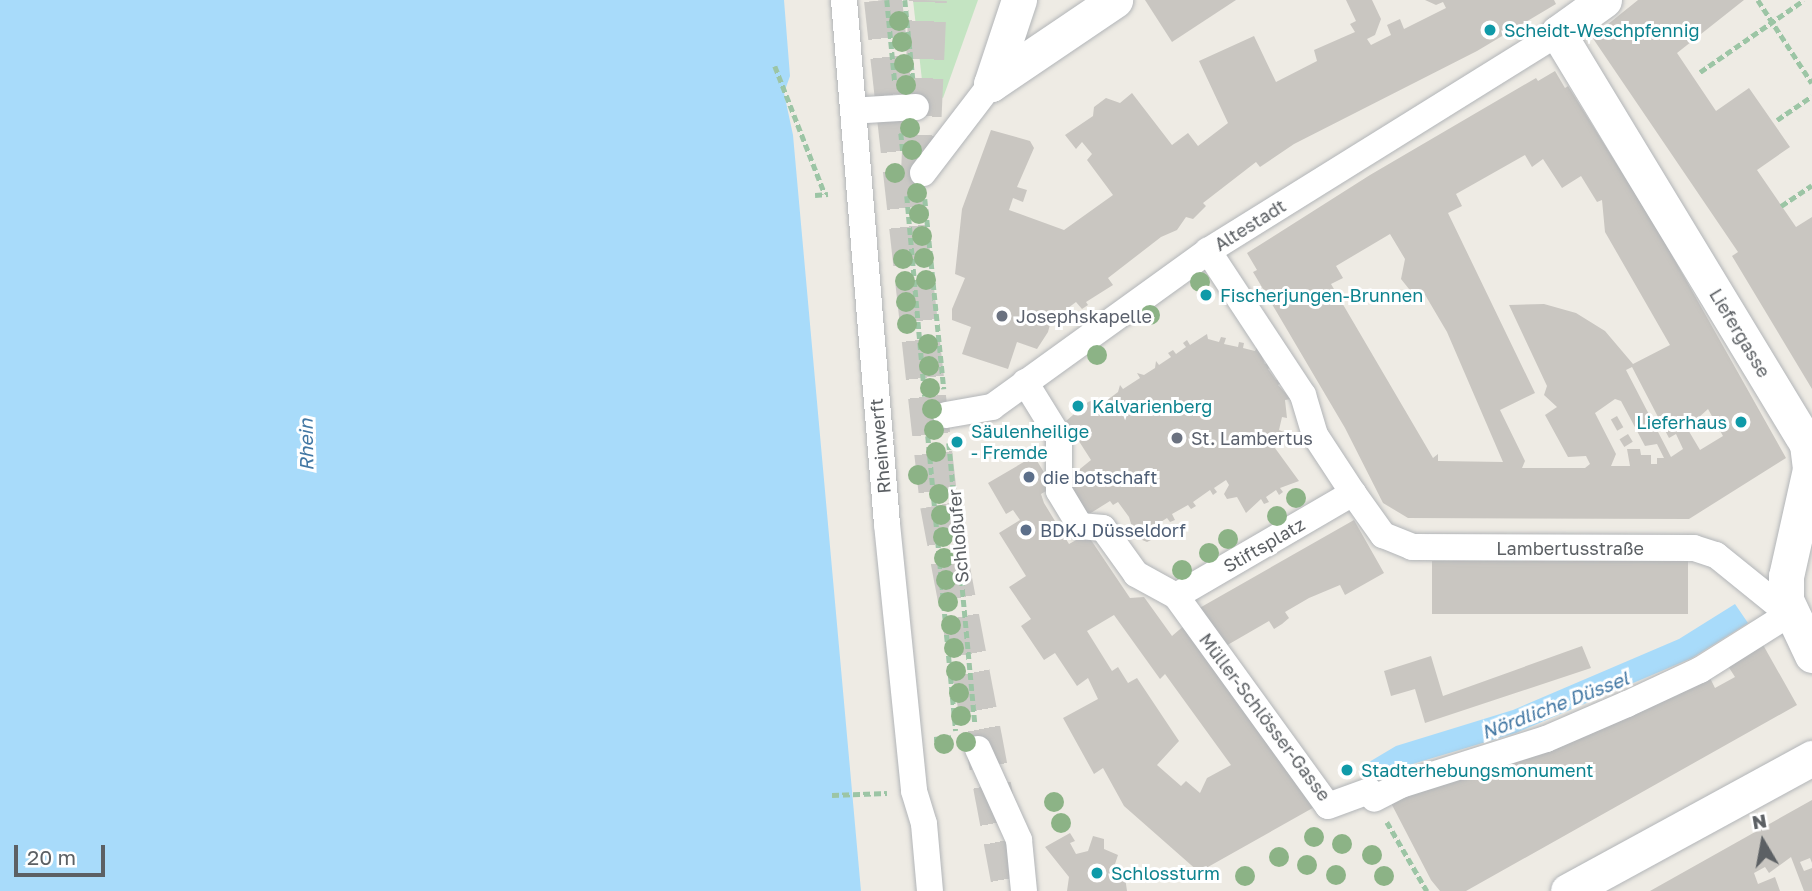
<!DOCTYPE html>
<meta charset="utf-8">
<style>
body{margin:0}
#map{position:relative;width:1812px;height:891px;overflow:hidden;background:#eeebe4;font-family:"Golos Text",sans-serif}
div>[style]{position:absolute}
[style*='--x']{left:calc(var(--x)*1px);top:calc(var(--y)*1px);width:calc(var(--w)*1px);rotate:calc(var(--a)*1deg)}
.green>*{inset:0;background:#c4e4c2}
.water>*{inset:0;background:#a8dbfa}
.building>*{inset:0;background:#c9c6c1;transform-origin:0 0}
.trunk-tunnel>*{height:38px;margin-top:-19px;transform-origin:0;background:repeating-linear-gradient(90deg,#cac8c4 0 38px,transparent 0 57px)}
.path>*{height:4.5px;margin-top:-2.25px;transform-origin:0;background:repeating-linear-gradient(90deg,#9cc5a5 0 7px,transparent 0 10.5px)}
.roads{filter:drop-shadow(0 0 2px #b2b5b8) drop-shadow(0 0 2px #b2b5b8)}
.pedestrian>*{height:26px;margin:-13px;padding:0 13px;transform-origin:13px;border-radius:13px;background:#fff}
.minor>*{height:35px;margin:-17.5px;padding:0 17.5px;transform-origin:17.5px;border-radius:17.5px;background:#fff}
.trees>*{width:20px;height:20px;margin:-10px;border-radius:50%;background:#8cb386}
.dots>*{width:19px;height:19px;translate:-50% -50%;box-sizing:border-box;border:4px solid #fff;border-radius:50%}
span{translate:-50% -50%;white-space:nowrap;text-align:center;line-height:1.15;-webkit-text-stroke:6px #fff;paint-order:stroke}
.culture-label{font-size:18px;color:#0d838f}
.left{translate:0 -50%;text-align:left}
.right{translate:-100% -50%;text-align:right}
.street-label{font-size:18px;color:#5c6064}
.worship-label{font-size:18px;color:#5b616d}
.service-label{font-size:18px;color:#4e5e75}
.water-label{font-size:19px;color:#4277a3;font-style:italic}
.north{position:absolute;left:1728px;top:807px;width:70px;height:70px;-webkit-text-stroke:5px #fff;paint-order:stroke;rotate:350deg;font-size:19px;font-weight:700;line-height:28px;text-align:center;color:#5c6064}
.north::after{content:'';display:block;margin:auto;width:24px;height:32px;background:#5c6064;clip-path:polygon(50% 0,100% 100%,50% 72%,0 100%)}
.scale{position:absolute;left:14px;top:845px;width:91px;height:32px;box-sizing:border-box;border:4px solid #5c6064;border-top:0;padding-left:9px;font-size:21px;line-height:24px;white-space:nowrap;color:#5c6064;-webkit-text-stroke:5px #fff;paint-order:stroke}
</style>
<div id="map">
<div class="green">
<div style="clip-path:polygon(913px 0,978px 0,943px 98px,923px 89px)"></div>
</div>
<div class="water">
<div style="clip-path:polygon(0 0,784px 0,790px 76px,784px 93px,793px 135px,861px 891px,0 891px)"></div>
<div style="clip-path:polygon(1735px 604px,1748px 623px,1692px 658px,1516px 733px,1396px 769px,1376px 782px,1359px 768px,1396px 746px,1513px 710px,1679px 639px)"></div>
</div>
<div class="building">
<div style="clip-path:polygon(1145px 0,1236px 0,1172px 42px)"></div>
<div style="clip-path:polygon(1346px 0,1372px 0,1381px 19px,1375px 35px,1367px 39px,1371px 45px,1391px 35px,1387px 25px,1400px 19px,1404px 29px,1446px 8px,1443px 2px,1436px 5px,1425px 0,1554px 0,1556px 4px,1477px 51px,1294px 144px,1260px 167px,1256px 162px,1203px 203px,1206px 206px,1193px 219px,1186px 217px,1177px 230px,1161px 237px,1108px 278px,1113px 285px,1086px 302px,1088px 305px,1082px 309px,1076px 302px,1056px 317px,1053px 313px,1048px 332px,1037px 349px,1017px 342px,1008px 369px,962px 354px,971px 327px,952px 320px,952px 309px,965px 278px,955px 274px,962px 209px,991px 130px,1030px 141px,1034px 148px,1017px 187px,1027px 190px,1023px 202px,1013px 198px,1009px 210px,1064px 230px,1113px 195px,1087px 160px,1092px 154px,1082px 142px,1076px 149px,1065px 135px,1093px 116px,1094px 107px,1106px 98px,1120px 103px,1132px 93px,1172px 145px,1188px 133px,1198px 146px,1228px 123px,1199px 61px,1254px 36px,1276px 82px,1317px 61px,1314px 50px,1355px 32px,1350px 24px,1356px 21px)"></div>
<div style="clip-path:polygon(1638px 0,1744px 0,1677px 53px,1716px 111px,1749px 88px,1790px 147px,1757px 170px,1796px 227px,1812px 217px,1812px 389px,1732px 256px,1738px 252px,1592px 37px)"></div>
<div style="clip-path:polygon(evenodd,1555px 71px,1565px 88px,1568px 86px,1659px 232px,1786px 458px,1689px 519px,1408px 518px,1383px 503px,1345px 428px,1253px 272px,1257px 270px,1247px 253px,1370px 175px,1536px 78px,1538px 81px,1555px 71px,1525px 155px,1532px 167px,1543px 159px,1562px 188px,1581px 176px,1597px 202px,1602px 200px,1605px 232px,1670px 345px,1633px 364px,1605px 331px,1576px 313px,1544px 304px,1509px 305px,1547px 386px,1544px 395px,1557px 407px,1545px 415px,1568px 457px,1586px 456px,1590px 464px,1585px 468px,1522px 468px,1525px 461px,1500px 410px,1535px 393px,1448px 213px,1462px 206px,1456px 194px,1525px 155px,1555px 71px,1390px 234px,1405px 259px,1401px 279px,1409px 289px,1424px 293px,1447px 332px,1503px 462px,1438px 461px,1438px 454px,1433px 458px,1331px 284px,1343px 278px,1336px 266px,1390px 234px,1555px 71px,1632px 367px,1669px 438px,1676px 434px,1683px 449px,1671px 457px,1626px 370px,1632px 367px,1555px 71px,1615px 399px,1621px 401px,1645px 446px,1657px 444px,1664px 458px,1657px 458px,1657px 464px,1651px 464px,1651px 455px,1641px 455px,1640px 449px,1627px 449px,1630px 466px,1611px 466px,1616px 454px,1595px 413px,1615px 399px,1555px 71px,1708px 409px,1723px 436px,1700px 450px,1687px 428px,1708px 409px)"></div>
<div style="clip-path:polygon(1207px 334px,1208px 339px,1219px 342px,1221px 337px,1226px 338px,1224px 344px,1238px 347px,1239px 342px,1244px 343px,1243px 348px,1255px 351px,1258px 346px,1265px 364px,1271px 361px,1273px 365px,1268px 369px,1276px 380px,1280px 378px,1283px 382px,1278px 385px,1291px 399px,1285px 400px,1287px 418px,1282px 417px,1279px 430px,1284px 432px,1283px 437px,1278px 436px,1275px 448px,1299px 481px,1280px 488px,1283px 492px,1279px 495px,1276px 490px,1266px 497px,1269px 502px,1264px 504px,1261px 499px,1246px 513px,1237px 497px,1227px 499px,1224px 494px,1229px 485px,1226px 480px,1214px 488px,1217px 492px,1213px 495px,1210px 490px,1193px 502px,1196px 506px,1191px 509px,1188px 505px,1172px 514px,1175px 520px,1170px 522px,1167px 518px,1150px 529px,1151px 540px,1147px 542px,1135px 537px,1129px 517px,1118px 502px,1113px 505px,1110px 501px,1086px 516px,1064px 482px,1091px 460px,1066px 421px,1088px 402px,1098px 398px,1102px 404px,1118px 392px,1120px 385px,1123px 389px,1140px 378px,1137px 373px,1144px 375px,1155px 368px,1156px 361px,1159px 365px,1171px 357px,1168px 353px,1173px 350px,1176px 354px,1186px 347px,1183px 343px,1187px 340px,1190px 345px)"></div>
<div style="left:1617px;top:416px;width:13px;height:7px;rotate:61deg"></div>
<div style="left:1628px;top:434px;width:9px;height:10px;rotate:58deg"></div>
<div style="clip-path:polygon(evenodd,1034px 456px,1053px 487px,1041px 494px,1044px 503px,1069px 544px,1087px 534px,1130px 598px,1144px 597px,1172px 636px,1186px 624px,1318px 805px,1199px 872px,1124px 806px,1103px 768px,1094px 774px,1063px 718px,1098px 699px,1088px 678px,1077px 686px,1055px 653px,1044px 660px,1021px 626px,1031px 619px,1009px 587px,1026px 576px,999px 533px,1020px 520px,1013px 510px,1006px 514px,988px 483px,1034px 456px,1114px 615px,1160px 679px,1165px 674px,1231px 765px,1207px 778px,1200px 793px,1186px 781px,1181px 786px,1157px 765px,1179px 741px,1137px 678px,1128px 683px,1118px 667px,1112px 671px,1087px 631px,1114px 615px)"></div>
<div style="clip-path:polygon(1354px 520px,1384px 573px,1345px 595px,1340px 585px,1309px 598px,1285px 612px,1289px 618px,1282px 624px,1274px 629px,1269px 621px,1224px 647px,1196px 610px)"></div>
<div style="left:1432px;top:561px;width:256px;height:53px"></div>
<div style="clip-path:polygon(1762px 643px,1797px 705px,1466px 891px,1440px 891px,1431px 880px,1391px 803px,1709px 676px,1715px 688px,1735px 677px,1728px 666px)"></div>
<div style="clip-path:polygon(1582px 646px,1591px 668px,1425px 723px,1415px 689px,1391px 696px,1384px 671px,1431px 656px,1443px 696px)"></div>
<div style="clip-path:polygon(1812px 800px,1812px 863px,1810px 858px,1800px 862px,1804px 871px,1812px 868px,1812px 891px,1804px 891px,1791px 857px,1769px 873px,1765px 867px,1754px 873px,1758px 884px,1775px 877px,1780px 891px,1650px 891px)"></div>
<div style="clip-path:polygon(1070px 833px,1075px 841px,1070px 843px,1076px 854px,1088px 851px,1093px 836px,1104px 839px,1104px 849px,1118px 855px,1115px 864px,1125px 877px,1127px 891px,1067px 891px,1069px 877px,1045px 847px)"></div>
</div>
<div class="trunk-tunnel">
<div style="--x:883;--y:0;--w:508;--a:83.67"></div>
<div style="--x:939;--y:505;--w:393;--a:79.3"></div>
<div style="--x:920;--y:173;--w:173;--a:-87.4"></div>
</div>
<div class="path">
<div style="--x:887;--y:0;--w:83;--a:84.5"></div>
<div style="--x:905;--y:0;--w:79;--a:84.2"></div>
<div style="--x:1758;--y:0;--w:99;--a:57"></div>
<div style="--x:775;--y:66;--w:137;--a:68.7"></div>
<div style="--x:1700;--y:72;--w:126;--a:-34.7"></div>
<div style="--x:1777;--y:120;--w:42;--a:-34.4"></div>
<div style="--x:901;--y:133;--w:19;--a:84"></div>
<div style="--x:815;--y:195;--w:13;--a:-4"></div>
<div style="--x:907;--y:196;--w:201;--a:84.9"></div>
<div style="--x:925;--y:199;--w:191;--a:84.3"></div>
<div style="--x:1781;--y:206;--w:37;--a:-34"></div>
<div style="--x:928;--y:436;--w:296;--a:84.6"></div>
<div style="--x:949;--y:443;--w:282;--a:84.7"></div>
<div style="--x:934;--y:739;--w:20;--a:-6"></div>
<div style="--x:832;--y:795;--w:55;--a:-2.1"></div>
<div style="--x:1387;--y:822;--w:80;--a:59.9"></div>
</div>
<div class="roads">
<div class="pedestrian">
<div style="--x:844;--y:0;--w:526;--a:85.31"></div>
<div style="--x:887;--y:524;--w:268;--a:84.2"></div>
<div style="--x:914;--y:791;--w:34;--a:73"></div>
<div style="--x:924;--y:824;--w:67;--a:84.9"></div>
<div style="--x:866;--y:110;--w:50;--a:-3.4"></div>
<div style="--x:923;--y:173;--w:112;--a:-52.6"></div>
<div style="--x:1025;--y:382;--w:65;--a:58.3"></div>
<div style="--x:1059;--y:437;--w:54;--a:90"></div>
<div style="--x:1059;--y:491;--w:41;--a:59"></div>
<div style="--x:1080;--y:526;--w:23;--a:5"></div>
<div style="--x:1103;--y:528;--w:57;--a:54.3"></div>
<div style="--x:1136;--y:574;--w:46;--a:28.8"></div>
<div style="--x:1176;--y:596;--w:259;--a:54.1"></div>
<div style="--x:1328;--y:806;--w:44;--a:-20.1"></div>
<div style="--x:946;--y:415;--w:47;--a:-9.9"></div>
<div style="--x:992;--y:407;--w:266;--a:-35.8"></div>
<div style="--x:1208;--y:251;--w:412;--a:-31.9"></div>
<div style="--x:1353;--y:493;--w:52;--a:54.5"></div>
<div style="--x:1383;--y:535;--w:31;--a:22"></div>
<div style="--x:1412;--y:547;--w:282;--a:0.2"></div>
<div style="--x:1694;--y:548;--w:23;--a:18"></div>
<div style="--x:1716;--y:555;--w:94;--a:38.9"></div>
<div style="--x:1789;--y:614;--w:105;--a:147.8"></div>
<div style="--x:1700;--y:670;--w:81;--a:155"></div>
<div style="--x:1627;--y:704;--w:88;--a:156.6"></div>
<div style="--x:1546;--y:739;--w:152;--a:162.4"></div>
<div style="--x:1401;--y:785;--w:30;--a:153"></div>
<div style="--x:1176;--y:596;--w:205;--a:-30.2"></div>
<div style="--x:1353;--y:493;--w:69;--a:-123.2"></div>
<div style="--x:1315;--y:435;--w:42;--a:-106.7"></div>
<div style="--x:1303;--y:395;--w:173;--a:-123.4"></div>
<div style="--x:978;--y:749;--w:100;--a:65.7"></div>
<div style="--x:1019;--y:840;--w:51;--a:84.4"></div>
</div>
<div class="minor">
<div style="--x:1604;--y:0;--w:57;--a:144.3"></div>
<div style="--x:1558;--y:33;--w:481;--a:58.8"></div>
<div style="--x:1807;--y:444;--w:25;--a:83"></div>
<div style="--x:1810;--y:469;--w:110;--a:102.6"></div>
<div style="--x:1786;--y:576;--w:24;--a:90"></div>
<div style="--x:1786;--y:600;--w:61;--a:64.7"></div>
<div style="--x:991;--y:84;--w:150;--a:-34.1"></div>
<div style="--x:991;--y:84;--w:89;--a:-71.6"></div>
<div style="--x:1568;--y:891;--w:278;--a:-28.6"></div>
</div>
</div>
<div class="trees">
<div style="left:899px;top:21px"></div>
<div style="left:902px;top:42px"></div>
<div style="left:904px;top:64px"></div>
<div style="left:906px;top:85px"></div>
<div style="left:910px;top:128px"></div>
<div style="left:912px;top:150px"></div>
<div style="left:895px;top:173px"></div>
<div style="left:917px;top:193px"></div>
<div style="left:919px;top:214px"></div>
<div style="left:922px;top:236px"></div>
<div style="left:924px;top:258px"></div>
<div style="left:903px;top:259px"></div>
<div style="left:926px;top:280px"></div>
<div style="left:905px;top:281px"></div>
<div style="left:1200px;top:282px"></div>
<div style="left:906px;top:302px"></div>
<div style="left:1150px;top:315px"></div>
<div style="left:907px;top:324px"></div>
<div style="left:928px;top:344px"></div>
<div style="left:1097px;top:355px"></div>
<div style="left:929px;top:366px"></div>
<div style="left:930px;top:388px"></div>
<div style="left:932px;top:409px"></div>
<div style="left:934px;top:430px"></div>
<div style="left:936px;top:452px"></div>
<div style="left:918px;top:475px"></div>
<div style="left:939px;top:494px"></div>
<div style="left:1296px;top:498px"></div>
<div style="left:941px;top:515px"></div>
<div style="left:1277px;top:516px"></div>
<div style="left:943px;top:537px"></div>
<div style="left:1228px;top:539px"></div>
<div style="left:1209px;top:553px"></div>
<div style="left:944px;top:558px"></div>
<div style="left:1182px;top:570px"></div>
<div style="left:946px;top:580px"></div>
<div style="left:948px;top:602px"></div>
<div style="left:951px;top:625px"></div>
<div style="left:954px;top:648px"></div>
<div style="left:956px;top:671px"></div>
<div style="left:959px;top:693px"></div>
<div style="left:961px;top:716px"></div>
<div style="left:966px;top:742px"></div>
<div style="left:944px;top:744px"></div>
<div style="left:1054px;top:802px"></div>
<div style="left:1061px;top:823px"></div>
<div style="left:1314px;top:837px"></div>
<div style="left:1342px;top:844px"></div>
<div style="left:1372px;top:855px"></div>
<div style="left:1279px;top:857px"></div>
<div style="left:1307px;top:865px"></div>
<div style="left:1336px;top:875px"></div>
<div style="left:1245px;top:876px"></div>
<div style="left:1384px;top:876px"></div>
</div>
<div class="dots">
<div style="left:1490px;top:30px;background:#0f9aa8"></div>
<div style="left:1206px;top:295px;background:#0f9aa8"></div>
<div style="left:1002px;top:316px;background:#6b7280"></div>
<div style="left:1078px;top:406px;background:#0f9aa8"></div>
<div style="left:1741px;top:422px;background:#0f9aa8"></div>
<div style="left:1177px;top:438px;background:#6b7280"></div>
<div style="left:957px;top:442px;background:#0f9aa8"></div>
<div style="left:1029px;top:477px;background:#5c6f8a"></div>
<div style="left:1026px;top:530px;background:#5c6f8a"></div>
<div style="left:1347px;top:770px;background:#0f9aa8"></div>
<div style="left:1097px;top:873px;background:#0f9aa8"></div>
</div>
<div class="culture-label">
<span class="left" style="left:1504px;top:30px">Scheidt-Weschpfennig</span>
<span class="left" style="left:1220px;top:295px">Fischerjungen-Brunnen</span>
<span class="left" style="left:1092px;top:406px">Kalvarienberg</span>
<span class="right" style="left:1727px;top:422px">Lieferhaus</span>
<span class="left" style="left:971px;top:442px">Säulenheilige<br>- Fremde</span>
<span class="left" style="left:1361px;top:770px">Stadterhebungsmonument</span>
<span class="left" style="left:1111px;top:873px">Schlossturm</span>
</div>
<div class="street-label">
<span style="left:1250px;top:225px;rotate:-32deg">Altestadt</span>
<span style="left:1740px;top:333px;rotate:59deg">Liefergasse</span>
<span style="left:880px;top:446px;rotate:-95deg">Rheinwerft</span>
<span style="left:958px;top:536px;rotate:-95deg">Schloßufer</span>
<span style="left:1264px;top:545px;rotate:-30deg">Stiftsplatz</span>
<span style="left:1570px;top:548px">Lambertusstraße</span>
<span style="left:1265px;top:717px;rotate:53deg">Müller-Schlösser-Gasse</span>
</div>
<div class="worship-label">
<span class="left" style="left:1016px;top:316px">Josephskapelle</span>
<span class="left" style="left:1191px;top:438px">St. Lambertus</span>
</div>
<div class="service-label">
<span class="left" style="left:1043px;top:477px">die botschaft</span>
<span class="left" style="left:1040px;top:530px">BDKJ Düsseldorf</span>
</div>
<div class="water-label">
<span style="left:306px;top:445px;rotate:-91deg">Rhein</span>
<span style="left:1555px;top:705px;rotate:-21deg">Nördliche Düssel</span>
</div>
<div class="north">N</div>
<div class="scale">20 m</div>
</div>
